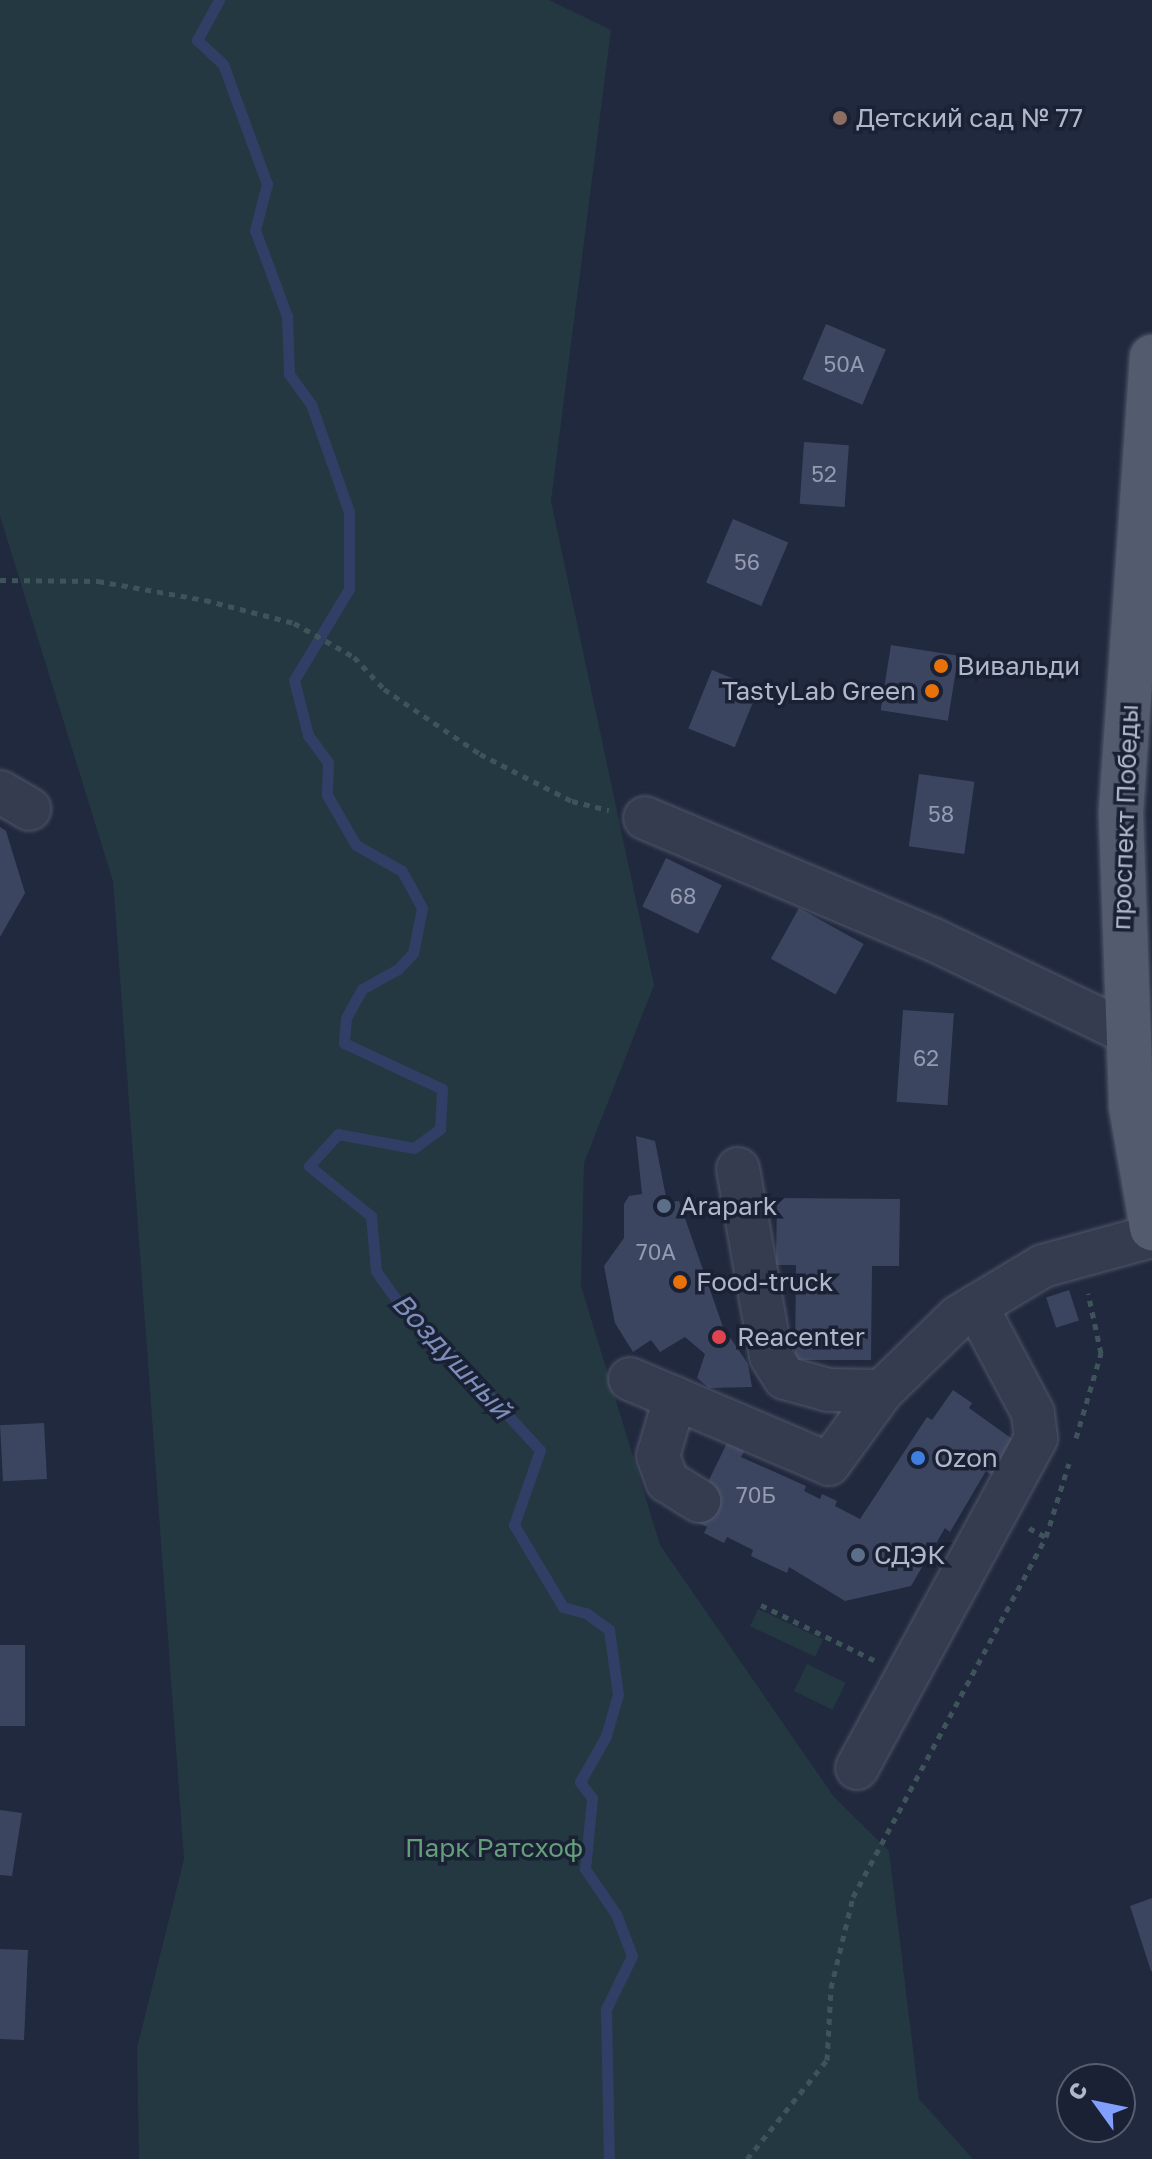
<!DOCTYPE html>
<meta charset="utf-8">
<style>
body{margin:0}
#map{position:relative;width:1152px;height:2159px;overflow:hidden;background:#21293f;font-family:"Golos Text",sans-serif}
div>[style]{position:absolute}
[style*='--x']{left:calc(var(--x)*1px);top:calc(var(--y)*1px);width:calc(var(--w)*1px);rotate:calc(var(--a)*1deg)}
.green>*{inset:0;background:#233840;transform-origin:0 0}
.stream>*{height:11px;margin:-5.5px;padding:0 5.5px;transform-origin:5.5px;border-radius:5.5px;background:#313f66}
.building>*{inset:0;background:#3c4560;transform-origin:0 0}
.path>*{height:5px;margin-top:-2.5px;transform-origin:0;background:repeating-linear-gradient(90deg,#3e545a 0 6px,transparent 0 12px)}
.roads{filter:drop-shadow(0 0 2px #50576a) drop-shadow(0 0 2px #50576a)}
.minor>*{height:42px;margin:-21px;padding:0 21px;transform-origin:21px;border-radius:21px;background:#353c4f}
.major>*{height:44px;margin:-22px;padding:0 22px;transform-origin:22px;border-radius:22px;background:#535b6f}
.dots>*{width:22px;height:22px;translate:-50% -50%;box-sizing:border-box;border:4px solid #1a2134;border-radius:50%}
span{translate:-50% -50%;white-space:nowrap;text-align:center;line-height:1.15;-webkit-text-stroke:7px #1a2134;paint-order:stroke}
.number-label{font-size:22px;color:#949ab0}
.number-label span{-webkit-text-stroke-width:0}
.poi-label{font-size:26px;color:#b1b7ca}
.left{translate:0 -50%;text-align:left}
.right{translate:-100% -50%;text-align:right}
.street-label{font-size:26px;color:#b1b7ca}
.park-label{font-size:26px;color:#659e7a}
.water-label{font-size:28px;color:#7d8eb9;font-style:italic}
.north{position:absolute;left:1056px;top:2063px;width:80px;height:80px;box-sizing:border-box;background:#1a2134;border:2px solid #565d70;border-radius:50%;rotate:303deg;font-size:22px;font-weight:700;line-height:32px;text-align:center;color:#b1b7ca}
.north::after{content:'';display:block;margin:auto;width:28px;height:36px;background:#819fff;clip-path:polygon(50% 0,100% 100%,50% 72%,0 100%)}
</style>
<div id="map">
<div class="green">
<div style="clip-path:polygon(0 0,549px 0,611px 30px,551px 501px,654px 985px,584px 1163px,581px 1286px,660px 1545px,834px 1797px,889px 1851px,919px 2099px,973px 2159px,139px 2159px,137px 2048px,184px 1859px,113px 881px,0 516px)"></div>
<div style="left:758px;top:1609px;width:72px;height:19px;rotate:25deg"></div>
<div style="left:807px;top:1664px;width:43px;height:30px;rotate:26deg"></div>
</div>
<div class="stream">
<div style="--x:219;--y:0;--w:46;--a:118.8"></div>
<div style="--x:197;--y:40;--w:35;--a:43"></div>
<div style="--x:223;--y:64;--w:128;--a:69.9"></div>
<div style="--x:267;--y:184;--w:48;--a:104.6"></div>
<div style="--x:255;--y:230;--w:92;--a:69.6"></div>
<div style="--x:287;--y:316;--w:58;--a:88"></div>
<div style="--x:289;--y:374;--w:37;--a:54"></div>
<div style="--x:311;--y:404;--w:114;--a:70.6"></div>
<div style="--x:349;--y:512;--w:77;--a:90"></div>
<div style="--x:349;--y:589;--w:106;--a:121.1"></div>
<div style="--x:294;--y:680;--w:57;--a:75.7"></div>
<div style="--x:308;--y:735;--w:34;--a:54"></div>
<div style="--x:328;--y:763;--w:32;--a:92"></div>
<div style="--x:327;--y:795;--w:58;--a:59.9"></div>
<div style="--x:356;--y:845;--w:53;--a:29.5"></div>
<div style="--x:402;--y:871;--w:42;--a:61.6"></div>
<div style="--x:422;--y:908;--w:46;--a:101.3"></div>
<div style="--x:413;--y:953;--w:22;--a:133"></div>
<div style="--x:398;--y:969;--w:41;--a:150.9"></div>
<div style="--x:362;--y:989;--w:33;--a:119"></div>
<div style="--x:346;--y:1018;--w:25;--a:95"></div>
<div style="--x:344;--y:1043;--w:108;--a:25.1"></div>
<div style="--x:442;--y:1089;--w:40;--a:92.9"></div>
<div style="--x:440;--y:1129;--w:32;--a:144"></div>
<div style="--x:414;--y:1148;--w:77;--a:-169.6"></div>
<div style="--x:338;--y:1134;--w:43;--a:132.2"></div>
<div style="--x:309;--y:1166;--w:80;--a:38.9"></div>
<div style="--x:371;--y:1216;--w:55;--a:84.8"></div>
<div style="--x:376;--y:1271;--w:62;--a:54.8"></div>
<div style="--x:412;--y:1322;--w:52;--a:39.5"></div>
<div style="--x:452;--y:1355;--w:129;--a:47.2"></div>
<div style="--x:540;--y:1450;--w:79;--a:109.1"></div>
<div style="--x:514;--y:1525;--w:96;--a:59.1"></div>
<div style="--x:563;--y:1607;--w:24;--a:15"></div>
<div style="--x:586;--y:1613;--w:29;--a:36"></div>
<div style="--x:609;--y:1630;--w:65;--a:82"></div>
<div style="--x:618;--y:1694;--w:44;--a:105.9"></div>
<div style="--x:606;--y:1736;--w:53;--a:119.5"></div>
<div style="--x:580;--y:1782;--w:20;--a:53"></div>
<div style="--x:592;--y:1798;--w:71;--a:95.6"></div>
<div style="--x:585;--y:1869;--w:55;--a:55.4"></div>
<div style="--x:616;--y:1914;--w:45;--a:69.1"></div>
<div style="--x:632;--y:1956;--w:59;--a:116.1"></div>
<div style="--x:606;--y:2009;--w:150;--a:88.9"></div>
</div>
<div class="building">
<div style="left:826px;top:324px;width:65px;height:60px;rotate:23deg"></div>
<div style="left:804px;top:442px;width:45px;height:62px;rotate:4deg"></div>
<div style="left:733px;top:519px;width:60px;height:69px;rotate:23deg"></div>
<div style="left:891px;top:645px;width:68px;height:66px;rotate:9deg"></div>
<div style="left:712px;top:670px;width:50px;height:63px;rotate:22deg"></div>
<div style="left:919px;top:774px;width:56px;height:73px;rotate:8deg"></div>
<div style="clip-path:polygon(0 827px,6px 831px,25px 893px,0 937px)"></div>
<div style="left:666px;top:858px;width:62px;height:54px;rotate:26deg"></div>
<div style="left:799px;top:908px;width:74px;height:58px;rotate:29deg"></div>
<div style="left:903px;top:1010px;width:51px;height:92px;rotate:4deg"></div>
<div style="clip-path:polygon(636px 1136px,655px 1141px,667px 1202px,679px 1201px,723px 1327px,748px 1364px,752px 1387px,709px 1388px,697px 1378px,705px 1354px,685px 1337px,660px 1352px,651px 1340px,633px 1352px,615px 1323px,604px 1266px,624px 1238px,624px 1204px,629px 1196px,642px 1194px)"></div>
<div style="clip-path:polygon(777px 1198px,900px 1199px,899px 1266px,872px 1266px,871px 1360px,795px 1360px,796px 1265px,776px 1265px)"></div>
<div style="left:1069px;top:1290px;width:32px;height:24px;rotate:72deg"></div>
<div style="clip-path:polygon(953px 1390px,972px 1403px,969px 1408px,1015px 1441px,991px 1475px,986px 1471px,950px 1532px,945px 1528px,911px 1586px,845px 1601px,789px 1567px,787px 1573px,751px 1556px,753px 1550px,727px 1537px,724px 1543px,704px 1533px,707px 1527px,690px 1519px,727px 1443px,744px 1451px,741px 1457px,806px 1486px,804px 1491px,820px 1499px,822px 1494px,837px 1501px,835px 1506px,860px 1519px,927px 1417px,932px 1420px)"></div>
<div style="left:44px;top:1423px;width:56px;height:44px;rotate:87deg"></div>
<div style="left:0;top:1645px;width:25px;height:81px"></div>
<div style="clip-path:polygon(0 1810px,22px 1813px,12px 1876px,0 1875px)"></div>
<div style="clip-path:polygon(1152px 1898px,1152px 1971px,1151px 1971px,1130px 1906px)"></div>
<div style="clip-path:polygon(0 1949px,28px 1950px,24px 2040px,0 2039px)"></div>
</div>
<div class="path">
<div style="--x:0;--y:580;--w:98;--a:0.6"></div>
<div style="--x:98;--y:581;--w:109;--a:10.1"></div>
<div style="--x:205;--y:600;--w:92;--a:14.5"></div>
<div style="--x:294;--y:623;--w:69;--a:29.5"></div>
<div style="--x:354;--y:657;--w:44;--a:46.8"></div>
<div style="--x:384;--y:689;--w:116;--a:34.1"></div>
<div style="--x:480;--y:754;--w:103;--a:27.1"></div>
<div style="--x:572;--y:801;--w:38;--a:14"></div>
<div style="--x:1076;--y:1438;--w:89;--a:-73.6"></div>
<div style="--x:1101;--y:1353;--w:61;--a:-102.2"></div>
<div style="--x:1029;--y:1528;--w:19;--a:28"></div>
<div style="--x:761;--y:1605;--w:126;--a:26"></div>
<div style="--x:747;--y:2159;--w:127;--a:-51.1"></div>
<div style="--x:827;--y:2060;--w:72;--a:-86.8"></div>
<div style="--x:831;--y:1988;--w:94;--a:-76.4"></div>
<div style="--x:853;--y:1897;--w:408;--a:-61.8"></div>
<div style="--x:1046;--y:1537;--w:77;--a:-72.7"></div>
</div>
<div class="roads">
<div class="minor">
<div style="--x:0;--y:792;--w:34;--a:30"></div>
<div style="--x:645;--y:818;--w:311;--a:22.9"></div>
<div style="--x:932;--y:939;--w:215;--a:25.6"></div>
<div style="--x:738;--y:1169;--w:190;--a:80"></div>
<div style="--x:771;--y:1356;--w:26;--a:58"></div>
<div style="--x:785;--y:1378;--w:45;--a:15.6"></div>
<div style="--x:828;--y:1390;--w:54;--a:1.1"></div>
<div style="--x:882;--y:1391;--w:106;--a:-44.2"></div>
<div style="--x:958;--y:1317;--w:99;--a:-31"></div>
<div style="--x:1043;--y:1266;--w:113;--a:-15.4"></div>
<div style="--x:630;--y:1379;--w:216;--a:23.1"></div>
<div style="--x:829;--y:1464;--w:90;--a:-54"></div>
<div style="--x:675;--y:1398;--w:60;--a:106.3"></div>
<div style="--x:658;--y:1456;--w:27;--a:70"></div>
<div style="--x:667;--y:1481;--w:38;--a:32"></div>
<div style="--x:857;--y:1768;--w:375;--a:-61.5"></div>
<div style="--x:1036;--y:1438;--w:25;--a:-97"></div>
<div style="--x:1033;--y:1413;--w:121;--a:-118"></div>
</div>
<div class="major">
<div style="--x:1152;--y:357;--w:458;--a:93.9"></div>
<div style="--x:1121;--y:814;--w:292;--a:88"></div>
<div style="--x:1131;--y:1106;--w:124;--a:80.2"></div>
</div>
</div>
<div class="dots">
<div style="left:840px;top:118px;background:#8d6e63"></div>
<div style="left:941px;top:666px;background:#e8710a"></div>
<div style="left:932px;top:691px;background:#e8710a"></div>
<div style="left:664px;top:1206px;background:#5c6f8a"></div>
<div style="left:680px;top:1282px;background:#e8710a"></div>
<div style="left:719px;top:1337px;background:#e0444e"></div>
<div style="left:918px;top:1458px;background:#3f7fe0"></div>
<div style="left:858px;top:1555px;background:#5c6f8a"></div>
</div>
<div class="number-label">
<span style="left:844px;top:364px">50А</span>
<span style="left:824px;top:474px">52</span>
<span style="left:747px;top:562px">56</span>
<span style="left:941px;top:814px">58</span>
<span style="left:683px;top:896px">68</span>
<span style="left:926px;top:1058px">62</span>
<span style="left:656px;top:1252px">70А</span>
<span style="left:756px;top:1495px">70Б</span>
</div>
<div class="poi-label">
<span class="left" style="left:856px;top:118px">Детский сад № 77</span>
<span class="left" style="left:957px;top:666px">Вивальди</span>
<span class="right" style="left:916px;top:691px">TastyLab Green</span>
<span class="left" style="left:680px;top:1206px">Arapark</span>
<span class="left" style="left:696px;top:1282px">Food-truck</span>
<span class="left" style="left:737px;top:1337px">Reacenter</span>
<span class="left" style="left:934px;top:1458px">Ozon</span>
<span class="left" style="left:874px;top:1555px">СДЭК</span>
</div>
<div class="street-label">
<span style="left:1125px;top:817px;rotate:-88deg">проспект Победы</span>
</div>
<div class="park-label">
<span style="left:494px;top:1848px">Парк Ратсхоф</span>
</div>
<div class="water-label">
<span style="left:452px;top:1356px;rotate:47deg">Воздушный</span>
</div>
<div class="north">С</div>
</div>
